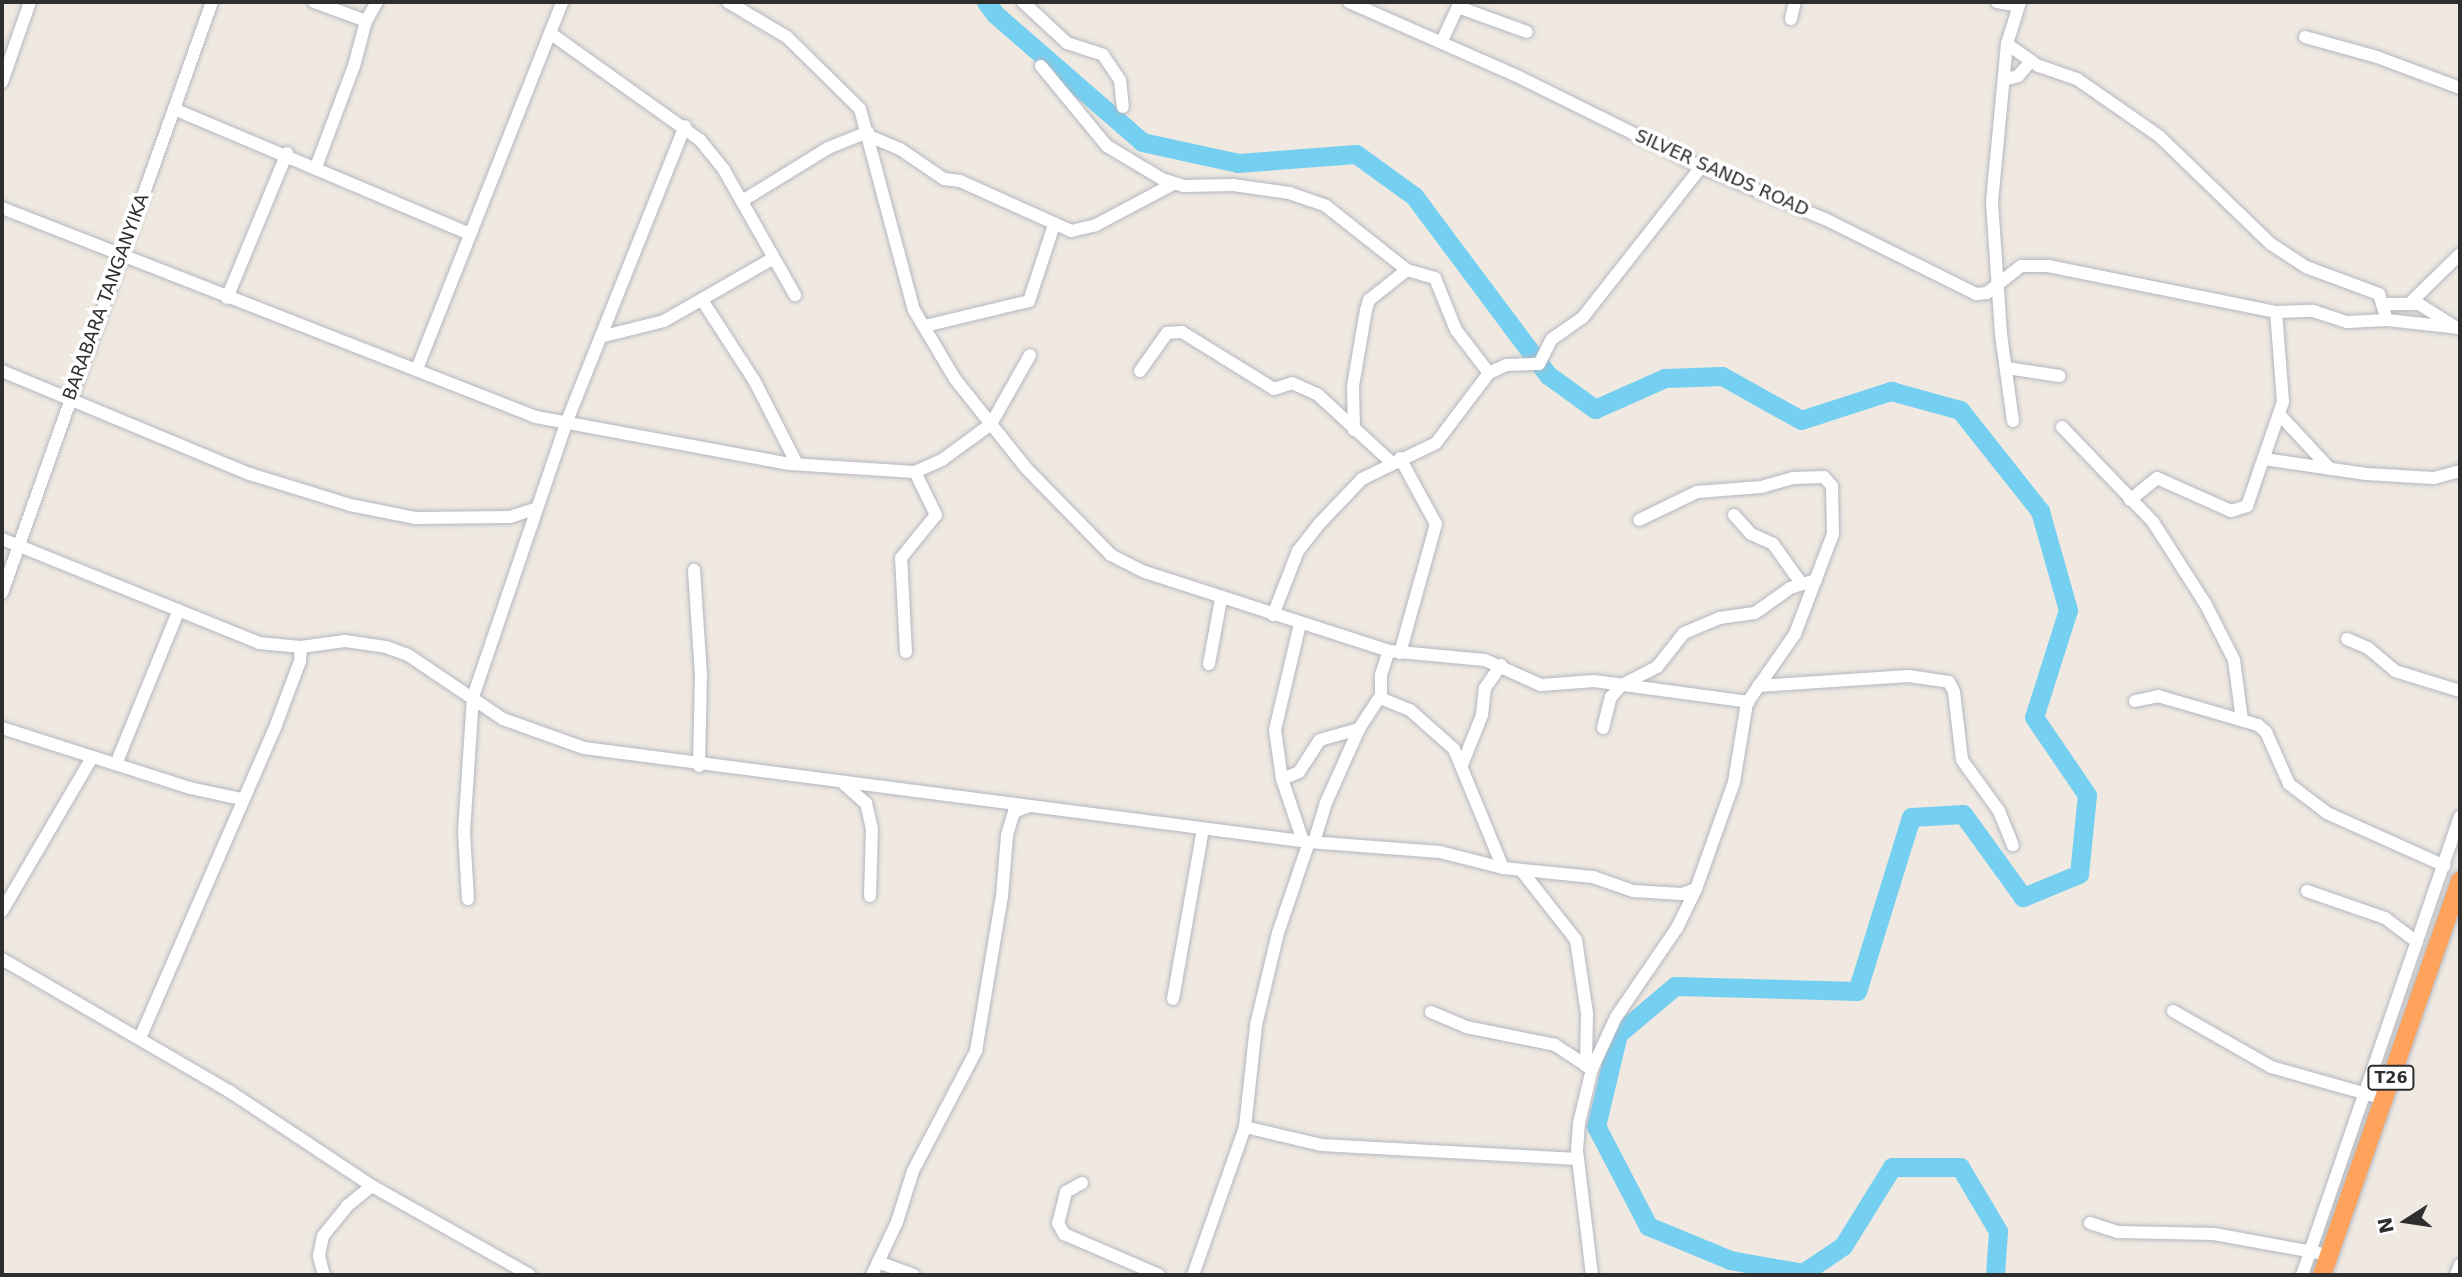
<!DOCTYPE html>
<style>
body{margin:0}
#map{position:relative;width:2462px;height:1277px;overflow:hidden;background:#efe9e1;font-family:"DejaVu Sans",sans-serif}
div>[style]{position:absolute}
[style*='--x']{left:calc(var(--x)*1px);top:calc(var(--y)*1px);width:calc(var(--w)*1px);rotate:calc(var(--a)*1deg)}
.river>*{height:19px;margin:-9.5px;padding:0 9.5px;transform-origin:9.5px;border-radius:9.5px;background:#75cff0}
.roads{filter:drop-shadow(0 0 2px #b4b7c1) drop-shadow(0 0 2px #b4b7c1)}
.minor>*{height:12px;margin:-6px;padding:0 6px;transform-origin:6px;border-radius:6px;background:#fff}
.highway>*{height:18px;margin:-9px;padding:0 9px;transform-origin:9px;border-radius:9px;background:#ffa35c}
span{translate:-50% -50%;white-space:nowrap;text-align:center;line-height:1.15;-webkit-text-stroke:7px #fff;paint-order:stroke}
.shield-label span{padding:2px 5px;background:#fff;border:2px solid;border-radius:5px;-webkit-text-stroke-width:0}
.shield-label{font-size:16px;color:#2e2e2e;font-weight:700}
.street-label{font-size:18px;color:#2e2e2e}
.frame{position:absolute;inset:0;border:4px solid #2e2e2e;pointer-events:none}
.north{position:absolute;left:2371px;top:1186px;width:70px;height:70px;-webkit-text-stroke:5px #fff;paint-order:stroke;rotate:258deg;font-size:19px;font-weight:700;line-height:28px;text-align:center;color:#2e2e2e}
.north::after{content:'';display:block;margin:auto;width:24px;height:32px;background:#2e2e2e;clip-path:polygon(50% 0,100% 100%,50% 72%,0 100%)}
</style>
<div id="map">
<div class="river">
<div style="--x:986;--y:2;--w:15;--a:53"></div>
<div style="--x:995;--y:14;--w:195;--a:41"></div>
<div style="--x:1142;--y:142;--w:98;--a:12.3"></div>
<div style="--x:1238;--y:163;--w:118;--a:-4.4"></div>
<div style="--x:1356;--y:154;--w:72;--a:35.9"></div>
<div style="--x:1414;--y:196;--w:224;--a:53.2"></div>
<div style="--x:1548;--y:375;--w:58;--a:35.9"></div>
<div style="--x:1595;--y:409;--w:77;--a:-23.9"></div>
<div style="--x:1665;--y:378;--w:57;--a:-2"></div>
<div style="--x:1722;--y:376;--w:90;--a:29.1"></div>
<div style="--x:1801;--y:420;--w:95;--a:-17.9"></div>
<div style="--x:1891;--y:391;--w:72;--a:15.4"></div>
<div style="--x:1960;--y:410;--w:129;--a:51.6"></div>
<div style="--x:2040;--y:511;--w:103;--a:74.2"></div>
<div style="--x:2068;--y:610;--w:112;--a:107.6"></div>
<div style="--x:2034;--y:717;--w:94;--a:55.8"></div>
<div style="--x:2087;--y:795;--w:79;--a:95.8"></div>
<div style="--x:2079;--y:874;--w:61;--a:157.7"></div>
<div style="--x:2023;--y:897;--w:102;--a:-125.9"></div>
<div style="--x:1963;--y:814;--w:52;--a:176.7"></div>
<div style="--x:1911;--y:817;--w:182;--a:107.2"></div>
<div style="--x:1857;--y:991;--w:182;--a:-178.4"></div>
<div style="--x:1675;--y:986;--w:75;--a:139.9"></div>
<div style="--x:1618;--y:1034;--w:95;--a:103.4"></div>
<div style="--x:1596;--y:1126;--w:113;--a:62.5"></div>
<div style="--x:1648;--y:1226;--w:89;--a:22.5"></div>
<div style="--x:1730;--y:1260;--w:74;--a:10.1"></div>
<div style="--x:1803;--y:1273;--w:48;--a:-34"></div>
<div style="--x:1843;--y:1246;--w:93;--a:-58.2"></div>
<div style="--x:1892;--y:1167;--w:68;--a:0"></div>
<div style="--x:1960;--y:1167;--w:74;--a:59.3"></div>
<div style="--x:1998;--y:1231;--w:44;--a:93.9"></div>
</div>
<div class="roads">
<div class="minor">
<div style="--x:314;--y:2;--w:55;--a:20.1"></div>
<div style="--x:728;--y:2;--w:69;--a:30.7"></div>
<div style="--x:787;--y:37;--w:103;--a:44.6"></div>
<div style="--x:860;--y:109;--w:208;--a:75"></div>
<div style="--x:914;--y:310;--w:80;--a:59.3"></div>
<div style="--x:955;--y:379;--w:114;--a:51.4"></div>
<div style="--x:1026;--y:468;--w:122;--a:45.7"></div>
<div style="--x:1111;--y:555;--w:38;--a:27"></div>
<div style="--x:1145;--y:572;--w:256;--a:17.9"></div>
<div style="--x:1389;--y:651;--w:96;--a:5.4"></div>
<div style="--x:1485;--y:660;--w:61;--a:24.1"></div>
<div style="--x:1541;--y:685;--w:53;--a:-4.3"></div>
<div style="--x:1594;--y:681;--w:156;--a:7.7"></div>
<div style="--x:1023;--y:2;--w:60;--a:43"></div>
<div style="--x:1067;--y:43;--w:38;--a:18"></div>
<div style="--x:1103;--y:55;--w:30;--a:56"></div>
<div style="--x:1120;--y:80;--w:27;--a:84"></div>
<div style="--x:1349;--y:2;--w:186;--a:23.8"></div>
<div style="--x:1519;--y:77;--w:203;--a:26.3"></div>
<div style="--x:1701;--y:167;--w:134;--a:22.8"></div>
<div style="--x:1825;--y:219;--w:169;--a:26.4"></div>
<div style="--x:1976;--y:294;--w:11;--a:-5"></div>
<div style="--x:1987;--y:293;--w:43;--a:-38.5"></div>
<div style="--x:2021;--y:266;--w:27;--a:0"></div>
<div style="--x:2048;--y:266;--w:233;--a:11.4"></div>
<div style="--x:2276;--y:312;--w:37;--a:-2"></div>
<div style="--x:2313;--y:311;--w:36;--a:18"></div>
<div style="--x:2347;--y:322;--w:40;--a:-2.9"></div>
<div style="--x:2387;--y:320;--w:73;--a:6.3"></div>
<div style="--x:1997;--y:2;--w:22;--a:10"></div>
<div style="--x:1458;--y:7;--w:73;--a:19.9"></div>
<div style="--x:1791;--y:19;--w:17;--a:-77"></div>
<div style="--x:550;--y:33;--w:184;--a:35.5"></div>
<div style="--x:700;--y:140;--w:38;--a:51"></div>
<div style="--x:724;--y:170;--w:144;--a:60.4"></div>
<div style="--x:2305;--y:37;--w:75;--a:15.5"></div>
<div style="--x:2377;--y:57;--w:89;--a:20.5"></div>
<div style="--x:1442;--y:41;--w:43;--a:-65.2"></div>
<div style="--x:2007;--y:44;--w:39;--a:35"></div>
<div style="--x:2039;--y:66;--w:40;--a:18.9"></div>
<div style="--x:2077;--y:79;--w:100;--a:34.8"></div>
<div style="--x:2159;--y:136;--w:156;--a:44"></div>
<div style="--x:2271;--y:244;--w:42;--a:33.3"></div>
<div style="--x:2306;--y:267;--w:78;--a:20.3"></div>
<div style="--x:2379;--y:294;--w:27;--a:73"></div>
<div style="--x:1041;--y:66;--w:104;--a:50.5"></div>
<div style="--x:1107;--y:146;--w:64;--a:31"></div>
<div style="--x:1162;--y:179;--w:22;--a:18"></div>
<div style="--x:1183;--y:186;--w:50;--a:-1.1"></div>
<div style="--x:1233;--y:185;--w:57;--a:8.1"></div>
<div style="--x:1289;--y:193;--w:39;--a:19"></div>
<div style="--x:1326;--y:206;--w:103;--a:38.3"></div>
<div style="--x:1407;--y:270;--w:29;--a:16"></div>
<div style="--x:1435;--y:278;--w:56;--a:68"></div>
<div style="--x:1456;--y:330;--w:54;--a:52.5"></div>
<div style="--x:2004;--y:80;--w:15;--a:-16"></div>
<div style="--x:2018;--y:76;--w:20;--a:-49"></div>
<div style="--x:2;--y:82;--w:85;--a:-70.7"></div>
<div style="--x:174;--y:109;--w:319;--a:22.9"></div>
<div style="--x:869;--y:136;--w:34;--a:23"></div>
<div style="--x:900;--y:149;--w:53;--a:34.3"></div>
<div style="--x:944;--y:179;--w:16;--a:7"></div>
<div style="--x:960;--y:181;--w:122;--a:24.2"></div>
<div style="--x:1071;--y:231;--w:26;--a:-13"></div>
<div style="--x:1096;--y:225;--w:87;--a:-28"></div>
<div style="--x:316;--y:167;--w:108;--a:-69.4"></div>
<div style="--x:354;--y:66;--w:47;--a:-75.1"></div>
<div style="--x:366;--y:21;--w:22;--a:-60"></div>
<div style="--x:742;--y:201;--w:101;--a:-31.6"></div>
<div style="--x:828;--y:148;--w:43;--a:-21.8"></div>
<div style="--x:2;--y:208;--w:573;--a:21.37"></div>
<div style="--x:536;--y:417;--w:258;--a:10.5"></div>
<div style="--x:790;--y:464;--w:125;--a:3.7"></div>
<div style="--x:915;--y:472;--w:30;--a:-24"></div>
<div style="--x:942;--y:460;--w:61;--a:-36.3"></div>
<div style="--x:991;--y:424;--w:79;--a:-60.5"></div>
<div style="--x:227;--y:298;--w:157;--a:-67.5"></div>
<div style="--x:702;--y:300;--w:95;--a:57"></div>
<div style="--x:754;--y:380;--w:94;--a:62.9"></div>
<div style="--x:2411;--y:302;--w:69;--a:-44.4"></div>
<div style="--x:2382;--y:304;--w:37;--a:0"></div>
<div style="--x:2419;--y:304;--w:45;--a:32.3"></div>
<div style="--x:925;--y:326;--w:107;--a:-13.5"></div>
<div style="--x:1029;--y:301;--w:80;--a:-71.8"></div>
<div style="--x:604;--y:336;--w:62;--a:-14"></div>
<div style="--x:664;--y:321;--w:125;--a:-29.9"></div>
<div style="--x:2007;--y:368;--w:53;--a:8.7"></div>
<div style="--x:417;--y:369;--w:395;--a:-68.4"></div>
<div style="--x:2;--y:371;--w:269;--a:22.6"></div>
<div style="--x:250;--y:474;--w:105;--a:17.2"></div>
<div style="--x:350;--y:505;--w:66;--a:11.3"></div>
<div style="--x:415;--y:518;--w:95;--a:-0.6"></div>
<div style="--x:510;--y:517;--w:25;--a:-18"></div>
<div style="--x:1140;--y:371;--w:47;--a:-54.6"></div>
<div style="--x:1167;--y:333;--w:15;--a:-4"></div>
<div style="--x:1182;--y:332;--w:108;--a:31.8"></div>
<div style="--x:1274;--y:389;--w:19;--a:-18"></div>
<div style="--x:1292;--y:383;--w:27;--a:24"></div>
<div style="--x:1317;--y:394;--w:100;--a:42.6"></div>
<div style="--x:2280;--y:415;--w:74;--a:47.2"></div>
<div style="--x:2013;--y:421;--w:88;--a:-97.9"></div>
<div style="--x:2001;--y:334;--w:132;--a:-93.9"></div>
<div style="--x:1992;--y:202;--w:159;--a:-84.6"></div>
<div style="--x:2007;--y:44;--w:44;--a:-72.8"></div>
<div style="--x:2062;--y:427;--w:132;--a:46.2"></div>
<div style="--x:2153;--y:522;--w:98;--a:57.4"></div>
<div style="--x:2206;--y:605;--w:62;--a:63"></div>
<div style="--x:2234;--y:660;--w:61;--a:82.4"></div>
<div style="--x:1354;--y:430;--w:44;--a:-91.3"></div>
<div style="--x:1353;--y:386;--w:77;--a:-80.3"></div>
<div style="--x:1366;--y:310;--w:10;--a:-73"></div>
<div style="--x:1369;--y:300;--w:48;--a:-38.3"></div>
<div style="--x:1400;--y:458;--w:75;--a:61.4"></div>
<div style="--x:1436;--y:524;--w:134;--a:105.6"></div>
<div style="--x:2264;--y:459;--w:103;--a:8.4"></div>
<div style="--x:2366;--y:474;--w:68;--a:3.4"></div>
<div style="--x:2434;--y:478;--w:27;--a:-15"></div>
<div style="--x:2130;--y:500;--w:35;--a:-39"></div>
<div style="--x:2157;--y:478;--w:81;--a:24"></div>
<div style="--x:2231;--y:511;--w:17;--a:-17"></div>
<div style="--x:2247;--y:506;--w:110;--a:-70.9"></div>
<div style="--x:2283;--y:402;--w:90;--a:-94.4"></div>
<div style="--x:1734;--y:515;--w:25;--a:48"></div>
<div style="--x:1751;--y:534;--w:24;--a:24"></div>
<div style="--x:1773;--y:544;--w:48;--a:54.3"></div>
<div style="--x:2;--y:539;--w:277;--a:22"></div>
<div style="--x:259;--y:643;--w:42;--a:5.4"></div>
<div style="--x:301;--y:647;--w:44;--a:-7.8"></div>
<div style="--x:345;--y:641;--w:41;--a:8.3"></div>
<div style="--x:386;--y:647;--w:23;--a:20"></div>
<div style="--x:408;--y:655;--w:115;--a:34"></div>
<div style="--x:503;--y:719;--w:86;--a:19.7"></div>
<div style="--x:584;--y:748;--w:731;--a:7.39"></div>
<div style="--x:1309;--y:842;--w:131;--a:4.4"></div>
<div style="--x:1440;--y:852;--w:65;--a:14.3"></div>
<div style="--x:1503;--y:868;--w:90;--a:5.7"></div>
<div style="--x:1593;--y:877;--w:42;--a:19.3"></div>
<div style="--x:1633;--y:891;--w:49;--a:3.5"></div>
<div style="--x:1682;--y:894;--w:15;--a:-20"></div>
<div style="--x:694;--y:570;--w:105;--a:86.2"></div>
<div style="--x:701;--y:675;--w:91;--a:91.3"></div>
<div style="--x:2;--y:593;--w:627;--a:-70.44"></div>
<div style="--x:1273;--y:615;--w:69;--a:-68.7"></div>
<div style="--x:1298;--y:551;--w:36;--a:-52"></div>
<div style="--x:1320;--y:523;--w:61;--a:-46.3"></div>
<div style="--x:1362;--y:479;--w:82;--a:-25.9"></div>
<div style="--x:1436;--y:443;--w:88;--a:-52.9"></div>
<div style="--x:1489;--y:373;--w:19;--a:-25"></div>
<div style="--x:1506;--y:365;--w:33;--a:-2"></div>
<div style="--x:1539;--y:364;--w:28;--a:-63"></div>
<div style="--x:1552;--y:339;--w:38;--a:-35"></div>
<div style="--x:1583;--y:317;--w:191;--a:-51.8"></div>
<div style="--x:1300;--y:624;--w:109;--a:103.3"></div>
<div style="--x:1275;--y:730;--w:49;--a:81.9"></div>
<div style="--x:1282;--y:779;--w:65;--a:71.3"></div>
<div style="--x:2347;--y:639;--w:23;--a:23"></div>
<div style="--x:2368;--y:648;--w:35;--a:40"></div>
<div style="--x:2395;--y:671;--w:68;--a:17.1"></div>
<div style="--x:906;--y:652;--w:94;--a:-93"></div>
<div style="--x:901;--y:558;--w:55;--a:-50.9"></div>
<div style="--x:936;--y:515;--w:48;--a:-116"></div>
<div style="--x:1209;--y:664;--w:66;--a:-79.5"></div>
<div style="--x:1758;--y:686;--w:151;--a:-3.8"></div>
<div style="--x:1909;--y:676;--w:40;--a:8.5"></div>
<div style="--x:1949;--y:682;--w:11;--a:63"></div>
<div style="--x:1954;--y:692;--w:68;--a:83.3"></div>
<div style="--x:1962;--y:760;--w:63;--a:54"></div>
<div style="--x:1999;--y:811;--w:37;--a:68"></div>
<div style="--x:1618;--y:687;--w:44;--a:-27.1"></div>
<div style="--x:1657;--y:667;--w:43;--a:-51.5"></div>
<div style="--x:1684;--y:633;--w:38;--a:-23"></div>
<div style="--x:1719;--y:618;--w:36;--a:-8"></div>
<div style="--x:1755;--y:613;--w:43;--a:-35.5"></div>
<div style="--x:1790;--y:588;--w:27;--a:-17"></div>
<div style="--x:1380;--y:698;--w:32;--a:22"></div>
<div style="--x:1410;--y:710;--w:59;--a:41.6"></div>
<div style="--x:1454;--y:749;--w:129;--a:67.6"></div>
<div style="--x:2135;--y:701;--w:24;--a:-12"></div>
<div style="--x:2158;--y:696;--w:104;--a:16.2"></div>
<div style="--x:2258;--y:725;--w:11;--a:41"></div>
<div style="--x:2266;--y:732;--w:57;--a:66.1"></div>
<div style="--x:2289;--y:784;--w:48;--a:37.3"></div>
<div style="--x:2327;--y:813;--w:129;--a:24.2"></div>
<div style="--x:2;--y:728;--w:197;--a:17.7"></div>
<div style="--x:190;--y:788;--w:52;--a:12.2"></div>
<div style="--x:1603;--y:728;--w:32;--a:-76"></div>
<div style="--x:1611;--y:697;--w:13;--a:-48"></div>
<div style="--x:116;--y:764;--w:166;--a:-67.8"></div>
<div style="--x:1462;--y:765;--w:54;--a:-68.2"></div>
<div style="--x:1482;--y:715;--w:27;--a:-84"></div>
<div style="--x:1485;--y:688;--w:28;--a:-55"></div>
<div style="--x:1282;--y:779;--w:18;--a:-22"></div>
<div style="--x:1299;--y:772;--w:38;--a:-57"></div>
<div style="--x:1320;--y:740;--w:41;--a:-15.8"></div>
<div style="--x:845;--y:785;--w:28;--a:41"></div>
<div style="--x:866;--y:803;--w:26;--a:77"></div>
<div style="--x:872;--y:828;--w:68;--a:91.7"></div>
<div style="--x:1314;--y:842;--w:39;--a:-73"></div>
<div style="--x:1325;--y:805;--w:83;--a:-65.9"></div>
<div style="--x:1359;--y:729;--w:40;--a:-57.1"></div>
<div style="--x:1381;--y:695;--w:20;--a:-90"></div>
<div style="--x:1381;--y:675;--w:25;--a:-72"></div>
<div style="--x:1521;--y:870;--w:89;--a:51.8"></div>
<div style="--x:1576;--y:940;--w:75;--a:81.5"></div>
<div style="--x:1587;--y:1014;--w:52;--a:91.1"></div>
<div style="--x:2307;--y:891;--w:83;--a:19.1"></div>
<div style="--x:2385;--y:918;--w:40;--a:37"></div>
<div style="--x:468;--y:899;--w:67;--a:-93.4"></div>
<div style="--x:464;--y:832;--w:135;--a:-86.2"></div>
<div style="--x:473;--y:697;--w:286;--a:-71.2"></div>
<div style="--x:565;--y:426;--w:323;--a:-68.2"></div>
<div style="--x:2;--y:911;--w:176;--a:-59.6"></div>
<div style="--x:2;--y:959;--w:263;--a:30.2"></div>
<div style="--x:229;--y:1091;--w:172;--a:33.6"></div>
<div style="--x:372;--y:1186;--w:181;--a:29.4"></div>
<div style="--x:1173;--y:999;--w:173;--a:-80"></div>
<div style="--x:2173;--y:1011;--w:113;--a:29.7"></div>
<div style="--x:2271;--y:1067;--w:107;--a:15.7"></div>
<div style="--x:1431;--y:1012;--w:38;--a:23"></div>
<div style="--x:1466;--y:1027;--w:91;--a:11.4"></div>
<div style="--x:1555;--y:1045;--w:42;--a:33.3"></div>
<div style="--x:140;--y:1038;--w:341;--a:-66.5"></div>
<div style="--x:276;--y:725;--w:68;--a:-69.4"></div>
<div style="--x:300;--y:661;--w:14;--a:-86"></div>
<div style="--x:1245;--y:1127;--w:78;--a:13.3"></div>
<div style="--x:1321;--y:1145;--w:257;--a:3.1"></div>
<div style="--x:1082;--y:1183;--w:18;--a:151"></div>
<div style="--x:1066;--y:1192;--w:32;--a:104"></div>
<div style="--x:1058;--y:1223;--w:13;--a:61"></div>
<div style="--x:1064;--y:1234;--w:103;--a:23.3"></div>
<div style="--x:2090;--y:1223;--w:29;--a:18"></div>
<div style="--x:2118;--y:1232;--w:96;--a:1.2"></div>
<div style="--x:2214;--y:1234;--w:107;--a:10.3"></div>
<div style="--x:878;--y:1262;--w:38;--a:20"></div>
<div style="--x:324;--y:1275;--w:20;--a:-105"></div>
<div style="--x:319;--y:1256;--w:20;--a:-79"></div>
<div style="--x:323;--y:1236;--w:38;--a:-51"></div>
<div style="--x:347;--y:1206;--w:32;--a:-39"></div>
<div style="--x:872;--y:1275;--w:59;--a:-64.7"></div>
<div style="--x:897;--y:1222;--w:53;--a:-72.6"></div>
<div style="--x:913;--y:1171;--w:136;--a:-62.3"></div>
<div style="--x:976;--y:1051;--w:157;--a:-80.5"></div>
<div style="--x:1002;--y:896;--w:61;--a:-85.3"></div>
<div style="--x:1007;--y:835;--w:24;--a:-73"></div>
<div style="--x:1014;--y:812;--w:14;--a:-21"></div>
<div style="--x:1193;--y:1275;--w:157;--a:-70.6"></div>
<div style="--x:1245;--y:1127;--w:103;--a:-83.8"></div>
<div style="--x:1256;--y:1025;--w:95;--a:-76.6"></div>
<div style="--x:1278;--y:933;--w:96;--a:-71.2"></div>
<div style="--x:1592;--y:1275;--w:125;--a:-96.9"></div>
<div style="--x:1577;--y:1151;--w:28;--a:-86"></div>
<div style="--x:1579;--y:1123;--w:56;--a:-76.5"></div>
<div style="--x:1592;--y:1069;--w:57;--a:-65.2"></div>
<div style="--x:1616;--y:1017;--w:108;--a:-55.6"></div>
<div style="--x:1677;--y:928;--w:43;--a:-64"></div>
<div style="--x:1696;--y:889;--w:114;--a:-70.4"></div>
<div style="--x:1734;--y:782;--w:80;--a:-80.7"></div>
<div style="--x:1747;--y:703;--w:84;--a:-55.2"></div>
<div style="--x:1795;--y:634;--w:107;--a:-69.2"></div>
<div style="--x:1833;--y:534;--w:48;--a:-91.2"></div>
<div style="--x:1832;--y:486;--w:12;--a:-132"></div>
<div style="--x:1824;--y:477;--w:31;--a:178"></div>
<div style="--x:1793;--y:478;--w:33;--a:164"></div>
<div style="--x:1761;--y:487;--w:64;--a:175.5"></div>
<div style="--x:1697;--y:492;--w:64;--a:154.2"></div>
<div style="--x:2302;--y:1275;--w:485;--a:-71"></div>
<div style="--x:2456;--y:1275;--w:11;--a:-68"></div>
</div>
<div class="highway">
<div style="--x:2322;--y:1275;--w:418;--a:-70.7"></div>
</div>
</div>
<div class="shield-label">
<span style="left:2391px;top:1078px">T26</span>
</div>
<div class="street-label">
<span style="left:1722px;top:173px;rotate:24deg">SILVER SANDS ROAD</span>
<span style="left:106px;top:297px;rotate:-70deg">BARABARA TANGANYIKA</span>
</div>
<div class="frame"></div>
<div class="north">N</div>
</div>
